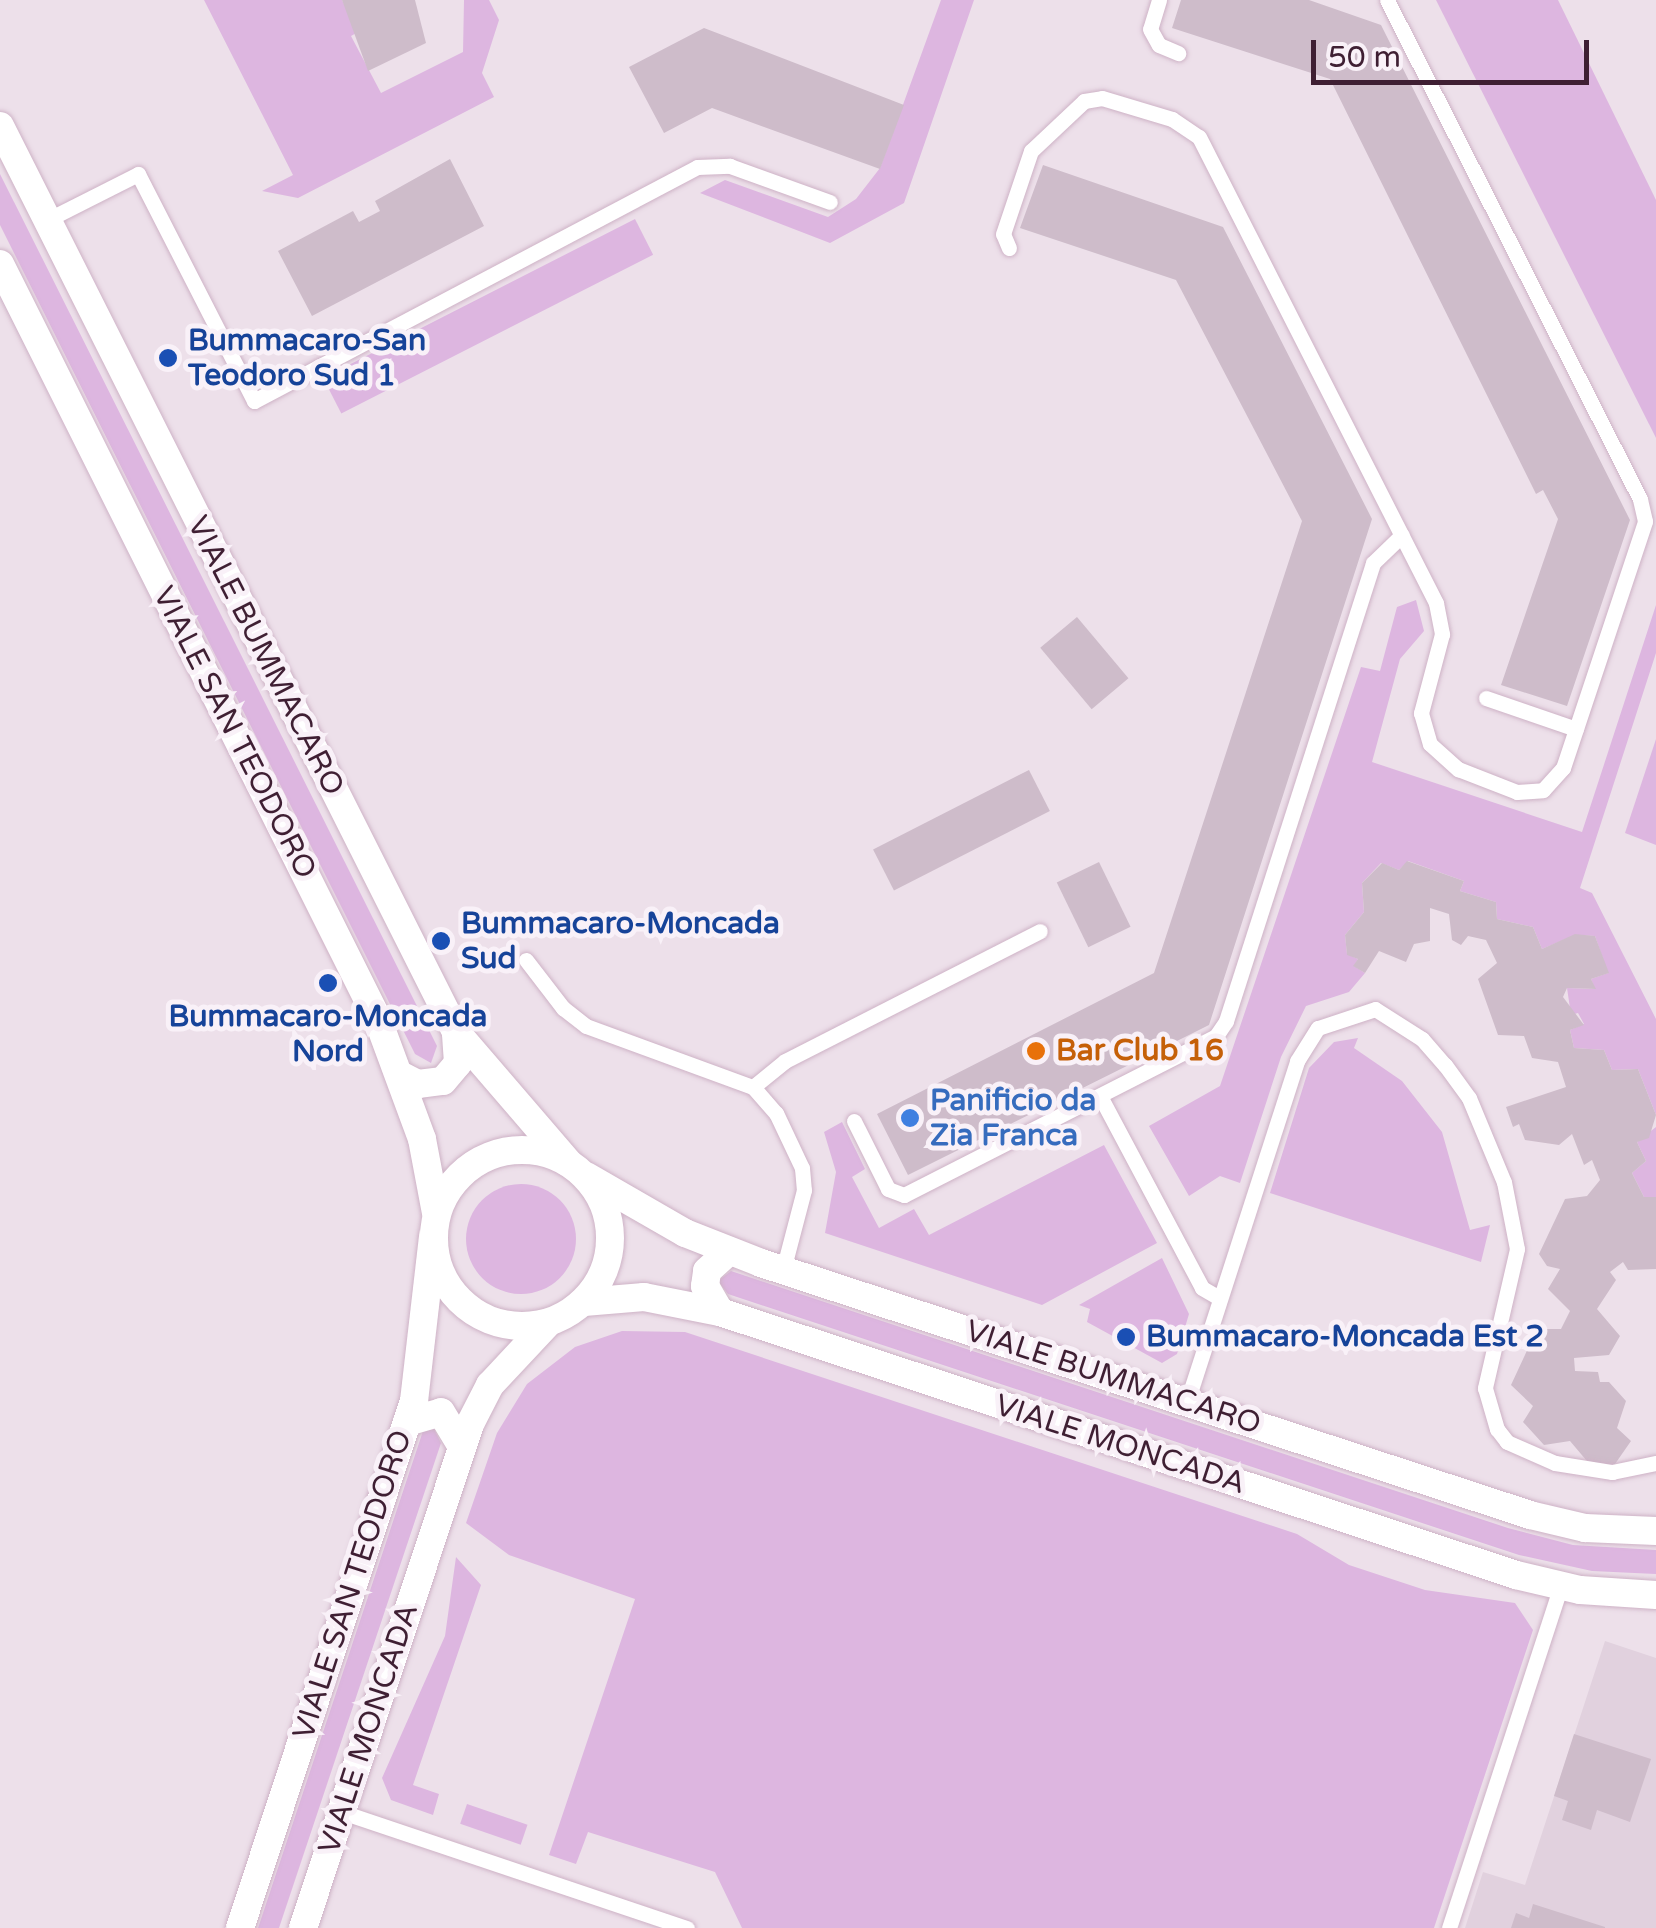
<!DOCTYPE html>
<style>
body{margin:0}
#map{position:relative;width:1656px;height:1928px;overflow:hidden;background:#ede0ea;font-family:"Varela Round",sans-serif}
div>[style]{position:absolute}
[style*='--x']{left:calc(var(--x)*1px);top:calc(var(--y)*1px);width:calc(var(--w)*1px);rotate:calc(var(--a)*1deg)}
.built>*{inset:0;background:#e1d1de}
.green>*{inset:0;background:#ddb6e0;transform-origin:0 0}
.round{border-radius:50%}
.building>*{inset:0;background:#cebcca;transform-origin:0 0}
.roads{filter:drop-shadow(0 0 2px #ceb2c6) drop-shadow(0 0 2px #ceb2c6)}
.service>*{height:15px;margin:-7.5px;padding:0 7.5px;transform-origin:7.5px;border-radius:7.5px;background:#fff}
.secondary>*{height:28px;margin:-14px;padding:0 14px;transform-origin:14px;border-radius:14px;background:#fff}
.secondary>.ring{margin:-14px;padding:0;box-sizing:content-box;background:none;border:28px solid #fff;border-radius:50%}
.dots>*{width:28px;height:28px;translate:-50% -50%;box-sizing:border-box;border:5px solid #f9f1f8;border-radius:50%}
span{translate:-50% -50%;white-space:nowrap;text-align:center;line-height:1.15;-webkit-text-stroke:10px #f9f1f8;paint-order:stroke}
.transit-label{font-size:30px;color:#164399;font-weight:700}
.left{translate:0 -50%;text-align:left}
.street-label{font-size:30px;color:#3f1f33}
.food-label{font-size:30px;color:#c56008;font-weight:700}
.shop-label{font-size:30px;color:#366cbe;font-weight:700}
.scale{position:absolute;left:1311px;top:40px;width:278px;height:45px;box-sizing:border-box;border:5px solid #3f1f33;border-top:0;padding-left:12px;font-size:30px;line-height:35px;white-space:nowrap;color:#3f1f33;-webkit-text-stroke:8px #f9f1f8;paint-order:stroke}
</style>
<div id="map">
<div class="built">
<div style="clip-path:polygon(1605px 1641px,1656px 1658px,1656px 1928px,1465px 1928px,1483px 1872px,1525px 1885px)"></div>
</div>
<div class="green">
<div style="clip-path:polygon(204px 0,342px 0,358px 32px,351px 36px,381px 93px,463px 52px,464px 0,489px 0,499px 20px,482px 73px,494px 97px,298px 198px,262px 191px,293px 175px)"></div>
<div style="clip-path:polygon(941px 0,974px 0,904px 203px,830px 243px,700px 193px,725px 180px,828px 217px,856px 199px,880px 168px)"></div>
<div style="clip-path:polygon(1436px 0,1558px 0,1656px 200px,1656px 438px)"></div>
<div style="clip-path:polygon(0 174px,437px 1046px,431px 1063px,415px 1054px,0 225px)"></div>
<div style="left:635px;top:219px;width:40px;height:350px;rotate:63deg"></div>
<div style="clip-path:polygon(1416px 600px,1424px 631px,1400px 659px,1372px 762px,1582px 832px,1656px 605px,1656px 653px,1580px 888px,1592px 893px,1656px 1019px,1656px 1115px,1638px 1069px,1612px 1070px,1604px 1050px,1574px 1048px,1570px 1030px,1584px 1024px,1578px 1013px,1571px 1015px,1567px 988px,1595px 989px,1591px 979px,1608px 973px,1595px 936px,1575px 935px,1542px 949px,1533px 927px,1497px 919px,1496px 902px,1460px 891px,1464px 881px,1408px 861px,1399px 870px,1381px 863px,1362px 883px,1364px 912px,1345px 935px,1347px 954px,1358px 959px,1354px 966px,1365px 973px,1349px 992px,1306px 1006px,1281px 1057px,1240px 1183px,1220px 1176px,1189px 1196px,1149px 1126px,1220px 1086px,1361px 667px,1380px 671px,1397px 607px)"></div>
<div style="clip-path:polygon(1656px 739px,1656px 845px,1625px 833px)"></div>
<div style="clip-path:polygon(1358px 1038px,1354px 1048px,1402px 1081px,1442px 1132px,1470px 1230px,1490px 1225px,1481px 1262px,1270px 1193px,1309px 1068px,1334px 1042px)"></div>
<div style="clip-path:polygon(842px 1122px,865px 1169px,852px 1177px,879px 1228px,914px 1209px,929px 1235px,1104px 1145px,1157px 1243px,1042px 1305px,825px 1233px,836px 1172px,824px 1132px)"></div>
<div style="clip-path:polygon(1656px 1127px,1656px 1197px,1644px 1197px,1632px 1173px,1646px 1161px,1637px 1142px)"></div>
<div class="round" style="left:466px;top:1184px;width:110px;height:110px"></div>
<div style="clip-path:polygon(1162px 1258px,1189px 1314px,1177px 1354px,1162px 1363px,1087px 1322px,1090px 1309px,1079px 1305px)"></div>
<div style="clip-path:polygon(731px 1271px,1508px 1528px,1573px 1545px,1656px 1550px,1656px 1574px,1592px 1571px,1519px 1555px,728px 1294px,718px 1281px)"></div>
<div style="clip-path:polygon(622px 1331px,685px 1332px,1297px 1534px,1349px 1565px,1425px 1590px,1515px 1603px,1533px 1630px,1434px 1928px,742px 1928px,715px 1872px,588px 1832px,576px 1864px,549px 1855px,635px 1599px,509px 1555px,466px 1523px,497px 1433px,527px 1384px,575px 1347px)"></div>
<div style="clip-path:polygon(433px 1427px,441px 1443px,279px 1928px,258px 1928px,423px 1431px)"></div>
<div style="clip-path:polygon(456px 1557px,481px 1585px,413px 1785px,439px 1794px,433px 1815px,391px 1800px,382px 1778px,445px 1636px)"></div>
<div style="left:467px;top:1804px;width:64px;height:21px;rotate:19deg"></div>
</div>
<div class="building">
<div style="clip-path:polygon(342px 0,415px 0,426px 43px,368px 71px)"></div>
<div style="clip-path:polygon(1181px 0,1309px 0,1381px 25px,1630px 520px,1567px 706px,1501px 685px,1558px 519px,1543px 490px,1536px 494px,1330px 79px,1172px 28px)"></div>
<div style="clip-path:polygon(704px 28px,904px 105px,880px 169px,712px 108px,664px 133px,629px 67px)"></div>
<div style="clip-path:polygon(450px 159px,484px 226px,312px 316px,278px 251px,353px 211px,359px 222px,380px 211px,375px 201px)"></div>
<div style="clip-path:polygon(1043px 165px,1223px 227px,1372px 519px,1209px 1025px,908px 1175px,877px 1114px,1154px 973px,1302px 521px,1176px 280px,1020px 228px)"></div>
<div style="left:1077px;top:617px;width:80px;height:48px;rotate:50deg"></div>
<div style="left:1029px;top:770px;width:46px;height:175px;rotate:63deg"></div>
<div style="clip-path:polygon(1407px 861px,1464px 881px,1460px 891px,1496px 902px,1497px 919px,1533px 927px,1542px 949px,1575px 934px,1595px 936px,1609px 973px,1591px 979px,1596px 989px,1567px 988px,1563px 997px,1584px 1025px,1570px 1030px,1574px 1048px,1604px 1050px,1612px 1070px,1638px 1069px,1656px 1115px,1649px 1138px,1637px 1142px,1646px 1161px,1632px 1173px,1644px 1197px,1656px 1197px,1656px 1269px,1628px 1270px,1623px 1262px,1610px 1272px,1616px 1280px,1597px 1309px,1620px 1336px,1609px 1355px,1574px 1358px,1575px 1371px,1598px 1372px,1600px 1382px,1609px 1382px,1626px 1401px,1617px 1428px,1631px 1441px,1615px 1464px,1592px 1467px,1570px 1441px,1544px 1445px,1523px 1422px,1533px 1406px,1511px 1385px,1537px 1329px,1561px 1329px,1570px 1311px,1548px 1289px,1560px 1269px,1547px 1266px,1539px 1254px,1565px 1199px,1587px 1196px,1600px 1180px,1592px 1160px,1584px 1165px,1572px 1134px,1559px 1145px,1525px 1140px,1519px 1124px,1513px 1127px,1506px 1107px,1566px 1087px,1558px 1062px,1532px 1058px,1524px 1036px,1498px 1035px,1478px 979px,1497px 963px,1486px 940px,1468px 936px,1461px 945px,1452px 940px,1449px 914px,1430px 908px,1430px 941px,1414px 944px,1406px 962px,1379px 951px,1365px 973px,1353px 966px,1358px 959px,1347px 955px,1345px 935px,1364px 912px,1362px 883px,1382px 863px,1399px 870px)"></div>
<div style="left:1099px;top:862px;width:72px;height:47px;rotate:64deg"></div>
<div style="clip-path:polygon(1574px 1734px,1651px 1759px,1630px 1822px,1597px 1810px,1591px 1830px,1562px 1820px,1568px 1801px,1554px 1796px)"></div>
<div style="clip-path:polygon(1533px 1904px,1605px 1927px,1605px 1928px,1511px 1928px,1516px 1913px,1529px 1918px)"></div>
</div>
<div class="roads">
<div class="service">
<div style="--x:1159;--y:0;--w:30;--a:107"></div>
<div style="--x:1150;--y:29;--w:18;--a:61"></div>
<div style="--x:1159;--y:45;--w:21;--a:23"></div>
<div style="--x:47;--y:220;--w:102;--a:-26.8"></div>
<div style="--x:138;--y:174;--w:255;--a:62.9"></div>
<div style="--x:254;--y:401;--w:501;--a:-27.84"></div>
<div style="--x:697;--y:167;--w:33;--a:-2"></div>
<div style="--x:730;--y:166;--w:106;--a:19.8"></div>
<div style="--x:1009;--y:248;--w:15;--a:-113"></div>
<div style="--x:1003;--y:234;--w:88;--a:-71.4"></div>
<div style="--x:1031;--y:151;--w:73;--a:-43.3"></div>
<div style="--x:1084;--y:101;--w:18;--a:-9"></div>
<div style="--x:1102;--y:98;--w:73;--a:16.7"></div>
<div style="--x:1172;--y:119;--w:32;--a:34"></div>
<div style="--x:1199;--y:137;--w:523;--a:63.04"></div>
<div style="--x:1436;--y:603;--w:32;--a:79"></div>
<div style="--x:1442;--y:634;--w:82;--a:104.9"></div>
<div style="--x:1421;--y:713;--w:32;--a:74"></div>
<div style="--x:1430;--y:744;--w:38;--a:42"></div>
<div style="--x:1458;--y:769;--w:63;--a:21.3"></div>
<div style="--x:1517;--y:792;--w:26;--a:-4"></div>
<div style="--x:1543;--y:790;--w:30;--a:-48"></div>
<div style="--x:1563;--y:768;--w:260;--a:-71.6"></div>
<div style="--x:1645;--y:521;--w:23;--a:-103"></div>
<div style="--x:1640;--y:499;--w:559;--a:-116.89"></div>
<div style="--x:1486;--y:698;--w:95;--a:19"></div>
<div style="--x:526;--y:960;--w:61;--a:52.4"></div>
<div style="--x:563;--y:1008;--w:29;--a:38"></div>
<div style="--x:586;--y:1026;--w:178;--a:20.1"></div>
<div style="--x:753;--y:1087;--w:35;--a:49"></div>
<div style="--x:776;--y:1113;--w:61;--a:64.7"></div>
<div style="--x:802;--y:1168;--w:22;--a:85"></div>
<div style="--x:804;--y:1190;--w:83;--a:104.7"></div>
<div style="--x:753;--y:1087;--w:41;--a:-39.1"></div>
<div style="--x:785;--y:1061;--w:286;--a:-27"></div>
<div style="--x:1100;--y:1096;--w:217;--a:62"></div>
<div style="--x:1202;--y:1288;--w:20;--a:30"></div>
<div style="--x:854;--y:1121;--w:76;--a:63.4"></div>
<div style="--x:888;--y:1189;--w:17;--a:21"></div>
<div style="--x:904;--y:1195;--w:350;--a:-27"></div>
<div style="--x:1216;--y:1036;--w:18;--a:-56"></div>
<div style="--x:1226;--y:1021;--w:481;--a:-72.2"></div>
<div style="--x:1373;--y:563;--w:40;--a:-44"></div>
<div style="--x:1187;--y:1402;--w:358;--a:-72.1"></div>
<div style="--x:1297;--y:1061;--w:39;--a:-58"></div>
<div style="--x:1318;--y:1028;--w:60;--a:-18.4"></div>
<div style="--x:1375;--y:1009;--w:56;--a:32.6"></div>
<div style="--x:1422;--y:1039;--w:35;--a:49"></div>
<div style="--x:1445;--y:1065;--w:41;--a:54"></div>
<div style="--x:1469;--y:1098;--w:91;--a:67.4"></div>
<div style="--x:1504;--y:1182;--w:68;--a:79"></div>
<div style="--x:1517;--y:1249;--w:143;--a:103"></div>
<div style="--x:1485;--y:1388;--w:43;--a:73.7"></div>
<div style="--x:1497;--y:1429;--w:16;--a:52"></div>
<div style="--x:1507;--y:1442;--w:52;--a:23.6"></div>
<div style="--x:1555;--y:1463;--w:58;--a:9"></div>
<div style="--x:1612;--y:1472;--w:45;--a:-11.6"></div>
<div style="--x:342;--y:1812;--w:364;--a:18.6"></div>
<div style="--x:1449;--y:1928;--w:361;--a:-71.9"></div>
</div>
<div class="secondary">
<div style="--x:0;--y:126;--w:1014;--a:63.28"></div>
<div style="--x:456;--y:1032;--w:172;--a:49.3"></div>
<div style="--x:0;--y:264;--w:845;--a:63.43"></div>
<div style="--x:378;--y:1020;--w:127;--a:69.7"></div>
<div style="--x:422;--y:1139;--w:75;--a:79.3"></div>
<div style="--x:402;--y:1076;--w:18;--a:27"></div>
<div style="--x:418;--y:1084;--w:25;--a:-7"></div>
<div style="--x:443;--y:1081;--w:23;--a:-50"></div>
<div style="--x:458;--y:1063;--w:31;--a:-94"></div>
<div class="ring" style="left:434px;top:1150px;width:148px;height:148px"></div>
<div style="--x:586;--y:1176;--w:114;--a:29.9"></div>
<div style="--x:685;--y:1233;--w:82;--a:21.5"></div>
<div style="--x:761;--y:1263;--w:809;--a:18.14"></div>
<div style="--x:1530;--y:1515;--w:57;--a:13.3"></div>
<div style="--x:1585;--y:1528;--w:71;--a:2.4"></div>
<div style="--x:584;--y:1302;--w:60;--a:-4.8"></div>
<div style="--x:644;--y:1297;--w:77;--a:11.2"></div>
<div style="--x:720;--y:1312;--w:838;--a:18.28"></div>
<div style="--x:1516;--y:1575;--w:66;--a:13.2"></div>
<div style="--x:1580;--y:1590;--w:76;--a:3.8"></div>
<div style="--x:720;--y:1312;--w:30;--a:-120"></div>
<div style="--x:705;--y:1286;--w:15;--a:-82"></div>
<div style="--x:707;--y:1271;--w:30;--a:-42"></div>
<div style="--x:407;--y:1422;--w:35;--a:-16"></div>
<div style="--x:441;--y:1412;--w:41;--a:59"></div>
<div style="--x:240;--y:1928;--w:555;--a:-71.73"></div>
<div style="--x:414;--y:1401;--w:166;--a:-83.4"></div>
<div style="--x:303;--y:1928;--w:531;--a:-71.67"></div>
<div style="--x:470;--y:1424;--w:44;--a:-62.9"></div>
<div style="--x:490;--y:1385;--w:85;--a:-46.9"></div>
</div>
</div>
<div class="dots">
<div style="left:168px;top:358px;background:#1a4fb4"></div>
<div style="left:441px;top:941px;background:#1a4fb4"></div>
<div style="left:328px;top:983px;background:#1a4fb4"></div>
<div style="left:1036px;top:1051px;background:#e8710a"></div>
<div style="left:910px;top:1118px;background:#3f7fe0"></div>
<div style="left:1126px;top:1337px;background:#1a4fb4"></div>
</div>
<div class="transit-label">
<span class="left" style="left:188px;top:358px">Bummacaro-San<br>Teodoro Sud 1</span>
<span class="left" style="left:461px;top:941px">Bummacaro-Moncada<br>Sud</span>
<span style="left:328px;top:1034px">Bummacaro-Moncada<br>Nord</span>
<span class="left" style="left:1146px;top:1337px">Bummacaro-Moncada Est 2</span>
</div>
<div class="street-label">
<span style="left:265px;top:656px;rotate:63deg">VIALE BUMMACARO</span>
<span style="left:234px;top:733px;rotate:63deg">VIALE SAN TEODORO</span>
<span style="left:1113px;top:1378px;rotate:18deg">VIALE BUMMACARO</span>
<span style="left:1120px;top:1445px;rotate:18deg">VIALE MONCADA</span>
<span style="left:353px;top:1585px;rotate:-72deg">VIALE SAN TEODORO</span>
<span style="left:369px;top:1729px;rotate:-72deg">VIALE MONCADA</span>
</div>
<div class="food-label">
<span class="left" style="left:1056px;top:1051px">Bar Club 16</span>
</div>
<div class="shop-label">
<span class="left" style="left:930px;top:1118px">Panificio da<br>Zia Franca</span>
</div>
<div class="scale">50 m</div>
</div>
